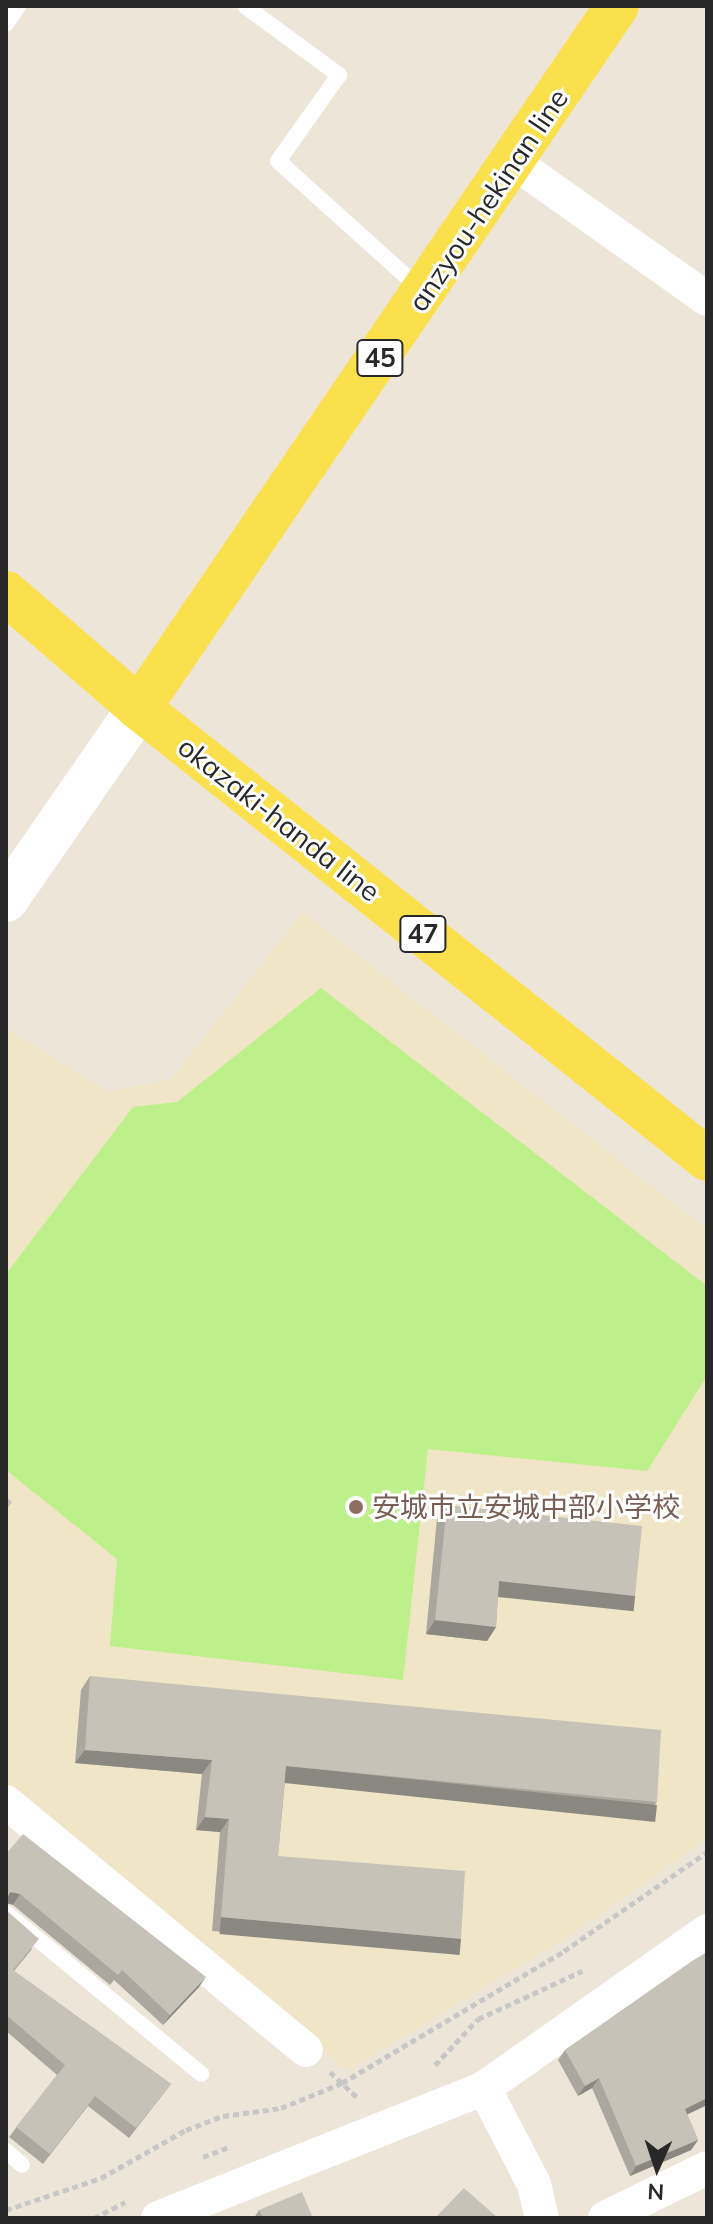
<!DOCTYPE html>
<meta charset="utf-8">
<style>
body{margin:0}
#map{position:relative;width:713px;height:2224px;overflow:hidden;background:#ece5d8;font-family:Mulish,"Noto Sans JP",sans-serif}
div>[style]{position:absolute}
[style*='--x']{left:calc(var(--x)*1px);top:calc(var(--y)*1px);width:calc(var(--w)*1px);rotate:calc(var(--a)*1deg)}
.education>*{inset:0;background:#f0e5c6}
.pitch>*{inset:0;background:#bdf08a}
.path>*{height:5px;margin-top:-2.5px;transform-origin:0;background:repeating-linear-gradient(90deg,#c7c7c7 0 6px,transparent 0 10px)}
.lane>*{height:16px;margin:-8px;padding:0 8px;transform-origin:8px;border-radius:8px;background:#fff}
.street>*{height:34px;margin:-17px;padding:0 17px;transform-origin:17px;border-radius:17px;background:#fff}
.secondary>*{height:44px;margin:-22px;padding:0 22px;transform-origin:22px;border-radius:22px;background:#fff}
.primary>*{height:44px;margin:-22px;padding:0 22px;transform-origin:22px;border-radius:22px;background:#fbe04e}
.wall>*{inset:0;background:#aba79e}
.shaded-wall>*{inset:0;background:#8b8881;transform-origin:0 0}
.building>*{inset:0;background:#c7c2b8}
.dots>*{width:22px;height:22px;translate:-50% -50%;box-sizing:border-box;border:4px solid #fff;border-radius:50%}
span{translate:-50% -50%;white-space:nowrap;text-align:center;line-height:1.15;-webkit-text-stroke:6px #fff;paint-order:stroke}
.shield-label span{padding:2px 6px;background:#fff;border:2px solid;border-radius:6px;-webkit-text-stroke-width:0}
.shield-label{font-size:26px;color:#282828;font-weight:700}
.street-label{font-size:28px;color:#282828}
.education-label{font-size:28px;color:#785e54}
.left{translate:0 -50%;text-align:left}
.frame{position:absolute;inset:0;border:8px solid #282828;pointer-events:none}
.north{position:absolute;left:617px;top:2128px;width:80px;height:80px;-webkit-text-stroke:6px #fff;paint-order:stroke;rotate:183deg;font-size:22px;font-weight:700;line-height:32px;text-align:center;color:#282828}
.north::after{content:'';display:block;margin:auto;width:28px;height:36px;background:#282828;clip-path:polygon(50% 0,100% 100%,50% 72%,0 100%)}
</style>
<div id="map">
<div class="education">
<div style="clip-path:polygon(303px 912px,707px 1230px,707px 1839px,569px 1936px,347px 2071px,6px 1783px,6px 1028px,108px 1092px,171px 1079px)"></div>
</div>
<div class="pitch">
<div style="clip-path:polygon(321px 988px,707px 1286px,707px 1376px,647px 1471px,428px 1449px,403px 1680px,110px 1646px,117px 1559px,6px 1470px,6px 1274px,133px 1107px,177px 1102px)"></div>
</div>
<div class="path">
<div style="--x:435;--y:2065;--w:63;--a:-46.9"></div>
<div style="--x:478;--y:2019;--w:115;--a:-24.8"></div>
<div style="--x:330;--y:2072;--w:38;--a:43"></div>
<div style="--x:203;--y:2157;--w:26;--a:-21"></div>
<div style="--x:6;--y:2210;--w:100;--a:-18.6"></div>
<div style="--x:101;--y:2178;--w:98;--a:-29.5"></div>
<div style="--x:186;--y:2130;--w:40;--a:-21"></div>
<div style="--x:223;--y:2116;--w:59;--a:-7.9"></div>
<div style="--x:281;--y:2108;--w:66;--a:-22.3"></div>
<div style="--x:342;--y:2083;--w:258;--a:-30.7"></div>
<div style="--x:564;--y:1951;--w:174;--a:-34.7"></div>
<div style="--x:94;--y:2218;--w:35;--a:-27"></div>
</div>
<div class="lane">
<div style="--x:245;--y:6;--w:117;--a:36.3"></div>
<div style="--x:339;--y:75;--w:105;--a:125.3"></div>
<div style="--x:278;--y:161;--w:191;--a:42"></div>
<div style="--x:6;--y:24;--w:22;--a:-56"></div>
<div style="--x:6;--y:1913;--w:253;--a:39.5"></div>
<div style="--x:6;--y:2151;--w:21;--a:41"></div>
</div>
<div class="street">
<div style="--x:515;--y:163;--w:235;--a:35.3"></div>
<div style="--x:6;--y:1802;--w:389;--a:39.6"></div>
<div style="--x:484;--y:2088;--w:108;--a:62.5"></div>
<div style="--x:534;--y:2184;--w:35;--a:77"></div>
<div style="--x:158;--y:2218;--w:351;--a:-21.7"></div>
<div style="--x:484;--y:2088;--w:273;--a:-35.1"></div>
<div style="--x:605;--y:2218;--w:114;--a:-26.1"></div>
</div>
<div class="secondary">
<div style="--x:6;--y:900;--w:234;--a:-55.3"></div>
</div>
<div class="primary">
<div style="--x:6;--y:593;--w:176;--a:40.8"></div>
<div style="--x:139;--y:708;--w:725;--a:38.45"></div>
<div style="--x:139;--y:708;--w:849;--a:-55.75"></div>
</div>
<div class="wall">
<div style="clip-path:polygon(447px 1505px,625px 1609px,498px 1595px,496px 1627px,487px 1641px,426px 1634px,437px 1518px)"></div>
<div style="clip-path:polygon(90px 1676px,657px 1802px,647px 1815px,285px 1780px,278px 1856px,452px 1952px,212px 1931px,220px 1832px,196px 1830px,202px 1774px,75px 1763px,81px 1690px)"></div>
<div style="clip-path:polygon(6px 1854px,199px 1987px,163px 2025px,114px 1980px,110px 1985px,13px 1905px)"></div>
<div style="clip-path:polygon(6px 1910px,32px 1949px,14px 1971px,171px 2084px,129px 2138px,88px 2106px,43px 2164px,9px 2137px,57px 2075px,6px 2031px)"></div>
<div style="clip-path:polygon(707px 1952px,707px 2105px,687px 2114px,698px 2140px,691px 2150px,630px 2176px,592px 2088px,578px 2096px,558px 2060px,565px 2050px)"></div>
<div style="clip-path:polygon(259px 2210px,313px 2218px,254px 2218px)"></div>
</div>
<div class="shaded-wall">
<div style="left:499px;top:1581px;width:137px;height:16px;rotate:6deg"></div>
<div style="clip-path:polygon(435px 1620px,496px 1627px,487px 1641px,426px 1634px)"></div>
<div style="clip-path:polygon(85px 1750px,212px 1760px,202px 1774px,75px 1763px)"></div>
<div style="left:286px;top:1766px;width:373px;height:17px;rotate:6deg"></div>
<div style="clip-path:polygon(205px 1817px,229px 1819px,220px 1832px,196px 1830px)"></div>
<div style="clip-path:polygon(10px 1892px,20px 1894px,13px 1905px,6px 1903px,6px 1898px)"></div>
<div style="left:221px;top:1917px;width:241px;height:17px;rotate:5deg"></div>
<div style="clip-path:polygon(206px 1977px,199px 1987px,163px 2025px,170px 2015px)"></div>
<div style="clip-path:polygon(599px 2078px,592px 2088px,578px 2096px,585px 2086px)"></div>
<div style="clip-path:polygon(707px 2098px,707px 2105px,678px 2119px,685px 2109px)"></div>
<div style="clip-path:polygon(698px 2140px,691px 2150px,630px 2176px,636px 2166px)"></div>
</div>
<div class="building">
<div style="clip-path:polygon(6px 1497px,12px 1502px,6px 1510px)"></div>
<div style="clip-path:polygon(447px 1505px,642px 1526px,635px 1596px,499px 1581px,496px 1627px,435px 1620px)"></div>
<div style="clip-path:polygon(90px 1676px,661px 1730px,657px 1802px,286px 1766px,278px 1856px,465px 1871px,461px 1939px,221px 1917px,229px 1819px,205px 1817px,212px 1760px,85px 1750px)"></div>
<div style="clip-path:polygon(23px 1834px,206px 1977px,170px 2015px,122px 1970px,118px 1975px,20px 1894px,10px 1892px,6px 1901px,6px 1854px)"></div>
<div style="clip-path:polygon(6px 1910px,39px 1939px,13px 1970px,171px 2084px,136px 2128px,95px 2096px,50px 2154px,16px 2127px,65px 2065px,6px 2015px)"></div>
<div style="clip-path:polygon(707px 1952px,707px 2098px,685px 2109px,698px 2140px,636px 2166px,599px 2078px,585px 2086px,565px 2050px,692px 1961px)"></div>
<div style="clip-path:polygon(464px 2188px,498px 2218px,435px 2218px)"></div>
<div style="clip-path:polygon(302px 2192px,313px 2218px,263px 2218px,259px 2210px)"></div>
</div>
<div class="dots">
<div style="left:356px;top:1507px;background:#8d6e63"></div>
</div>
<div class="shield-label">
<span style="left:380px;top:358px">45</span>
<span style="left:423px;top:934px">47</span>
</div>
<div class="street-label">
<span style="left:488px;top:200px;rotate:-56deg">anzyou-hekinan line</span>
<span style="left:279px;top:819px;rotate:38deg">okazaki-handa line</span>
</div>
<div class="education-label">
<span class="left" style="left:372px;top:1507px">安城市立安城中部小学校</span>
</div>
<div class="frame"></div>
<div class="north">N</div>
</div>
